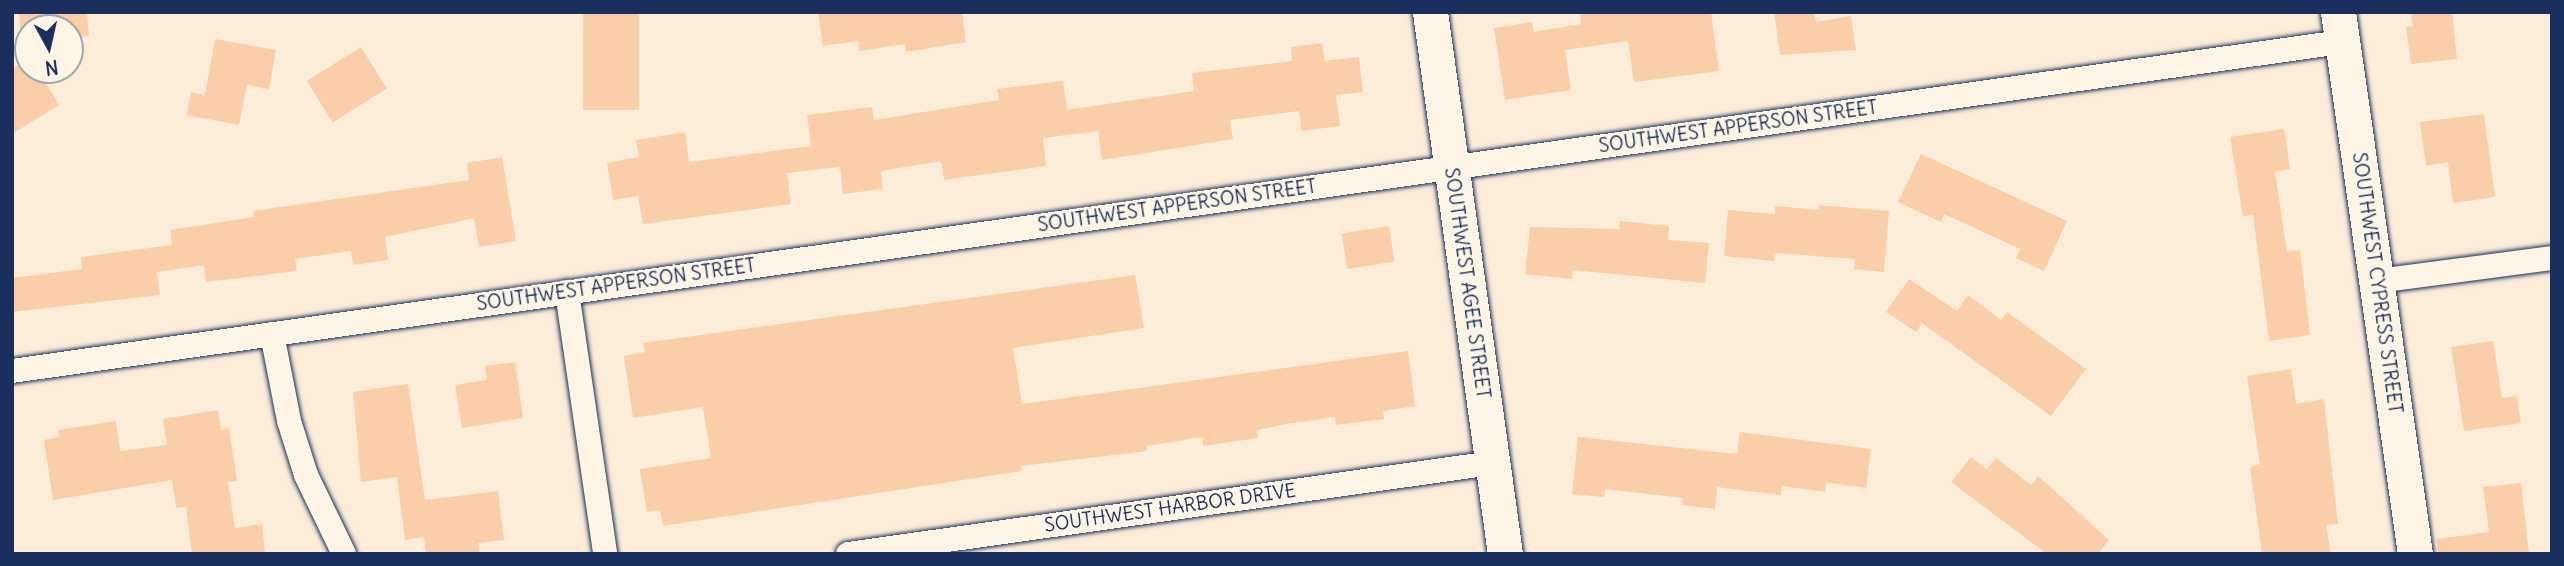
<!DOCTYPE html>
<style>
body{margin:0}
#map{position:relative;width:2564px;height:566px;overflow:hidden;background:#fcedd9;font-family:Delius,sans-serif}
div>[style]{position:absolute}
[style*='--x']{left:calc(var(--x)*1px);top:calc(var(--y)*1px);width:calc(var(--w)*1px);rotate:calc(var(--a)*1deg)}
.building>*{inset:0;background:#facea8;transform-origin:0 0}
.roads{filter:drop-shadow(0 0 2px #1b2f5e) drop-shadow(0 0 2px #1b2f5e)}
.street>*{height:24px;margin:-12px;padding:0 12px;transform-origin:12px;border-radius:12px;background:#fcf5e5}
.secondary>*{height:35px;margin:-17.5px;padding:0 17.5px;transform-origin:17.5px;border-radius:17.5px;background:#fcf5e5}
span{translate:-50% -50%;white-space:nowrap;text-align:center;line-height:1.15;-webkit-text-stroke:5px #fcf5e5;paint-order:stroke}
.street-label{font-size:19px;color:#1b2f5e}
.frame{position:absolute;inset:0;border:14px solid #1b2f5e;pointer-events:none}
.north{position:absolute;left:14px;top:14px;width:70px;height:70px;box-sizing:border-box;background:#fcf5e5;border:2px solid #a2a6af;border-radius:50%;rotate:172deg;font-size:19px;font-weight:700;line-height:28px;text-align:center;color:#1b2f5e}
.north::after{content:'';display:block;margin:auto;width:24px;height:32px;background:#1b2f5e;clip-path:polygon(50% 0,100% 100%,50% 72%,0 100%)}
</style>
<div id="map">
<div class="building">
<div style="clip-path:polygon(19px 12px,87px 12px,89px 36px,70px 38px,70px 28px,28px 28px,28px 42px,21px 42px)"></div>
<div style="left:583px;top:12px;width:56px;height:98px"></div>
<div style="clip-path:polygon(818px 12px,962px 12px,966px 42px,906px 52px,905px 44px,859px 51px,858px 41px,823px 46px)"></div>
<div style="clip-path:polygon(1580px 12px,1711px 12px,1719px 71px,1634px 82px,1628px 41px,1565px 50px,1571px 90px,1505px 100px,1494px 28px,1532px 22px,1534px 32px,1581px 24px)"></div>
<div style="clip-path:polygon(1774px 12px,1814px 12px,1816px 22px,1851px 16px,1856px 50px,1780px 55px)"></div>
<div style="clip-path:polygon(2411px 12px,2452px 12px,2457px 59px,2411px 64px,2406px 27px,2413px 26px)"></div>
<div style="clip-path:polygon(215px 39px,276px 50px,269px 89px,247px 85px,239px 125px,187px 115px,191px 92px,205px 95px)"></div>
<div style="clip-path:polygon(1322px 43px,1325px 61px,1359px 57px,1363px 92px,1336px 95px,1340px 126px,1302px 131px,1299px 111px,1230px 120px,1233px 139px,1102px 160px,1098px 131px,1043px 138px,1046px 166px,944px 180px,941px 161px,881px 171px,883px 189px,843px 194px,840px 167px,787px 173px,791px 204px,643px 224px,638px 196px,613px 200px,607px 163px,639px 157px,636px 140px,685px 132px,689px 162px,811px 146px,807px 115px,872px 107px,874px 120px,999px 100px,997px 89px,1063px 81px,1067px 110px,1194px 91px,1192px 73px,1292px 61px,1291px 47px)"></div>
<div style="left:361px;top:47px;width:49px;height:64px;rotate:58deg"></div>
<div style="clip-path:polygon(28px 59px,28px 70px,38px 70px,59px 105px,12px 134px,12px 69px)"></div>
<div style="clip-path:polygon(2484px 114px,2495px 197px,2453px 203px,2448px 162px,2426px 166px,2420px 122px)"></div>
<div style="clip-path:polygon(2284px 129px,2290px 169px,2275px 172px,2287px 252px,2300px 250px,2310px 335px,2269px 341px,2253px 215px,2243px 216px,2230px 137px)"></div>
<div style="clip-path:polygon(1921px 154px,2067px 221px,2044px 271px,2016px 258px,2020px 249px,1944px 214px,1941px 222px,1898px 202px)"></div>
<div style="clip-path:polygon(502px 157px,516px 241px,479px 247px,474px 218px,385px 237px,388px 260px,353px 265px,351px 251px,295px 259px,297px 271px,206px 282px,204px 265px,157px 272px,160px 295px,12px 312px,12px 278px,82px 269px,81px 257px,172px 245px,170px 230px,254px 217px,253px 211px,469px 180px,467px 163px)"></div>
<div style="clip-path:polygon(1819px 205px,1889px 211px,1884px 272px,1854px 269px,1855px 259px,1774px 253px,1774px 261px,1724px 256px,1728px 210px,1775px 214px,1775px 206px,1819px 210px)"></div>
<div style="clip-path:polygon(1620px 221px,1669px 226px,1668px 240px,1709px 243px,1705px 283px,1573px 270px,1572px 279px,1525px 274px,1530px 227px,1619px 229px)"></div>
<div style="left:1389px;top:226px;width:36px;height:48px;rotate:81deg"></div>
<div style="clip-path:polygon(1135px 275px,1144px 328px,1013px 348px,1022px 404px,1408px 351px,1415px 406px,1383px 411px,1384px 419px,1336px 425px,1335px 417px,1286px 424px,1257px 430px,1258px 438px,1203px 446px,1202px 437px,1147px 446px,1147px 451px,1021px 466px,1022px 471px,663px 526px,660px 510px,647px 512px,640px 469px,711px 458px,703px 407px,633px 418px,624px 356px,645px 352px,643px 343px)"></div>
<div style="clip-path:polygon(1909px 279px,1957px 311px,1968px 295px,2001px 320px,2007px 312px,2086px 369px,2051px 416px,1922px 323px,1916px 332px,1886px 312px)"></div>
<div style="clip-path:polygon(2493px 341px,2502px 398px,2517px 396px,2521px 423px,2464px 431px,2451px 347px)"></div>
<div style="clip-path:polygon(515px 362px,523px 418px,462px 428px,455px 385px,487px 380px,485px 366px)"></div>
<div style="clip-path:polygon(2291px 369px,2296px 404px,2324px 399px,2338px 524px,2326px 525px,2331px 554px,2262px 554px,2250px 467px,2260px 465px,2247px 376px)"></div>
<div style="clip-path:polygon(408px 384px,425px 500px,498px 491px,504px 540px,478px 543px,480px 554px,426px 554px,424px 537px,405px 540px,397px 477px,361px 482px,353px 392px)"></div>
<div style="clip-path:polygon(218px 410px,221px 429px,229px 428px,237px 481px,228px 482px,235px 528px,262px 524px,265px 554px,192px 554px,186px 507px,176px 508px,172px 480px,53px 500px,44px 440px,59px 437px,58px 430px,116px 421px,120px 451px,167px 445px,163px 419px)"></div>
<div style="clip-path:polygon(1740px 432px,1871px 449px,1866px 488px,1826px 482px,1825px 492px,1782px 486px,1781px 495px,1717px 487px,1715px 509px,1682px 505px,1683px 498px,1605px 489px,1604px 497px,1572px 494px,1578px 437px,1737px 454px)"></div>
<div style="clip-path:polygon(1971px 457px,1987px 470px,1996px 458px,2031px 485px,2038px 476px,2109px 540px,2098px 554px,2047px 554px,1951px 482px)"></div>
<div style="clip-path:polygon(2521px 483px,2529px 554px,2438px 554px,2437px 539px,2489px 532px,2483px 487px)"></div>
</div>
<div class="roads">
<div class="street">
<div style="--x:2377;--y:281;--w:177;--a:-7.5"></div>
<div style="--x:567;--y:292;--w:265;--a:81.7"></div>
<div style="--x:272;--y:334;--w:89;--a:78.9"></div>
<div style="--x:289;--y:421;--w:57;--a:72.5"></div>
<div style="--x:306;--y:475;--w:88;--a:64.3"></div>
<div style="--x:12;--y:371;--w:2353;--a:-8.04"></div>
<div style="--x:848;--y:554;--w:650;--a:-8.04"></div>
</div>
<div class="secondary">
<div style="--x:1430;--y:12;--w:547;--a:82.12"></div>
<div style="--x:2338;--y:12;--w:547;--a:81.91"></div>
</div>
</div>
<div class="street-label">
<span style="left:1738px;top:127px;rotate:-8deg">SOUTHWEST APPERSON STREET</span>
<span style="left:1177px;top:206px;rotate:-8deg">SOUTHWEST APPERSON STREET</span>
<span style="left:1467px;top:283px;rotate:82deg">SOUTHWEST AGEE STREET</span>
<span style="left:2377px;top:283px;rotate:82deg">SOUTHWEST CYPRESS STREET</span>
<span style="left:616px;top:285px;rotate:-8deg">SOUTHWEST APPERSON STREET</span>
<span style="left:1170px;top:508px;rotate:-8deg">SOUTHWEST HARBOR DRIVE</span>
</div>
<div class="frame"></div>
<div class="north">N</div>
</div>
